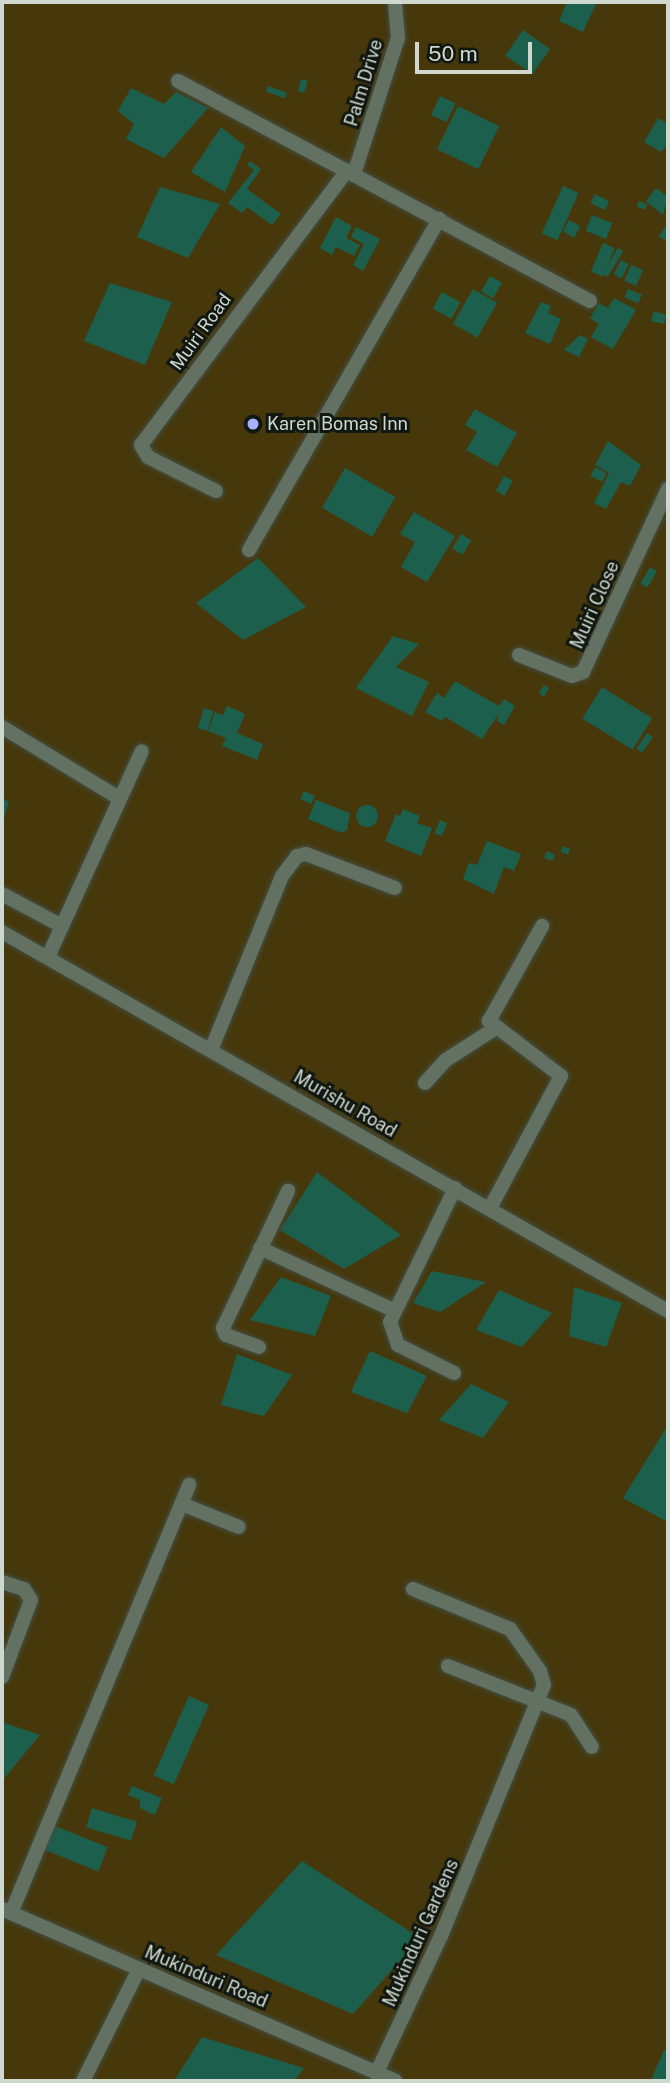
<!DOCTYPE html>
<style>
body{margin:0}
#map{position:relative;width:670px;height:2083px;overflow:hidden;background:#243124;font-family:"Public Sans",sans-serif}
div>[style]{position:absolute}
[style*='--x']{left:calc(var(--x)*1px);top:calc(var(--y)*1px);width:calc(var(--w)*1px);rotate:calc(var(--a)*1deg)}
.green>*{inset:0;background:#46380b;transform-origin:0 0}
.building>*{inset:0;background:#1d5f4d;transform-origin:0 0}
.round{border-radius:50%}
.roads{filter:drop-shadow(0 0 2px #434e43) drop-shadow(0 0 2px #434e43)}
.street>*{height:14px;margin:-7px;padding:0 7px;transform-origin:7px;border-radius:7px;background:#627162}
.dots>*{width:19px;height:19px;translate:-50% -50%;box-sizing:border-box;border:4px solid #111711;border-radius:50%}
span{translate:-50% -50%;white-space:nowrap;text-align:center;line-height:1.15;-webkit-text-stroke:6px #111711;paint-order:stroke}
.street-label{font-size:18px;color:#cfd8cf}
.poi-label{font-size:18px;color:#cfd8cf}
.left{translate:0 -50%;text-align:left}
.frame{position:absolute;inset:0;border:4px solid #cfd8cf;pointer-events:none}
.scale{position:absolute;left:415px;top:42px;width:117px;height:32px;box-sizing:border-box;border:4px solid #cfd8cf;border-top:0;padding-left:9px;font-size:21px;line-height:24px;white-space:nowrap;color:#cfd8cf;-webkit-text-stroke:5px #111711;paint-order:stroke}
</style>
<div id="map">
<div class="green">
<div style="left:2px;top:2px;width:666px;height:2079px"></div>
</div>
<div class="building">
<div style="clip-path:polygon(567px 2px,597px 2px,583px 32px,559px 21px)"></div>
<div style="left:523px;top:30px;width:33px;height:31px;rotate:35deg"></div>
<div style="clip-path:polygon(301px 79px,308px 81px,304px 93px,298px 91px)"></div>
<div style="left:268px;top:86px;width:20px;height:6px;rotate:20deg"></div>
<div style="clip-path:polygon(131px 88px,164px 104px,176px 92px,208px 108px,164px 158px,126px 139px,134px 124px,118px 111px)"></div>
<div style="left:440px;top:96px;width:17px;height:21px;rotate:25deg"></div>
<div style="left:458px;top:106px;width:46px;height:48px;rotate:26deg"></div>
<div style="clip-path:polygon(658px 118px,668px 124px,668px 144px,661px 152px,644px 142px)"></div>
<div style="clip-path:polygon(221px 127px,245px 146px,225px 192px,191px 172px)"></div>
<div style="clip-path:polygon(250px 161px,261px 169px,247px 189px,281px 214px,272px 225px,247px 207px,242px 213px,228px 203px,254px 170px,247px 165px)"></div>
<div style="left:563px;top:186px;width:17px;height:52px;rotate:24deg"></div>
<div style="clip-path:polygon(160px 187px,220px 204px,188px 258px,137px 237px)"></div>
<div style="clip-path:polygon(656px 188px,668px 197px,663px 215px,646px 201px)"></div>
<div style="left:595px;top:194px;width:16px;height:10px;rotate:27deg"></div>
<div style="left:639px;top:201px;width:9px;height:6px;rotate:21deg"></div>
<div style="left:592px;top:215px;width:22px;height:17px;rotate:22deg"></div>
<div style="clip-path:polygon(336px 217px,352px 226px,346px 238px,360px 245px,354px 256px,336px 247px,332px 255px,320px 248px)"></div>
<div style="left:569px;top:220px;width:13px;height:13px;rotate:29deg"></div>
<div style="clip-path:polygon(668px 223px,668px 243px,659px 236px)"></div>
<div style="clip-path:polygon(356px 227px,380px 239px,363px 271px,353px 265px,364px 244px,351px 237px)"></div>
<div style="left:603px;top:243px;width:13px;height:31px;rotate:23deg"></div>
<div style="left:618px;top:248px;width:6px;height:30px;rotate:31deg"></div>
<div style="left:621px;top:260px;width:9px;height:16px;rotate:27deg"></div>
<div style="left:631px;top:265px;width:13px;height:17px;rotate:23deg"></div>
<div style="left:490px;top:276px;width:14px;height:18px;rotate:30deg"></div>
<div style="clip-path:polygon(110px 283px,172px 302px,145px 365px,84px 341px)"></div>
<div style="left:473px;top:289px;width:28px;height:40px;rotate:30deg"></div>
<div style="left:628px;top:289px;width:15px;height:9px;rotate:23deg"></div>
<div style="left:442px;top:292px;width:21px;height:19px;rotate:29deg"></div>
<div style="clip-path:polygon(614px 298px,636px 310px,613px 349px,591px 337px,599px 324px,590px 318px,599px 303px,608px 308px)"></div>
<div style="clip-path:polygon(541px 302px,551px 306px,548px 313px,561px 319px,550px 344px,525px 333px)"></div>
<div style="clip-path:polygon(654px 311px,666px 315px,664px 324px,651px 321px)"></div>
<div style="clip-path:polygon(580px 335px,588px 339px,579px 357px,564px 350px)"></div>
<div style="clip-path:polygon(475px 409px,517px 433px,497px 467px,466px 450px,477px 432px,465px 425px)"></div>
<div style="clip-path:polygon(608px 441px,641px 465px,630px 486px,621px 482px,606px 509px,594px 503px,609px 473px,595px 465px)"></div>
<div style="left:595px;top:467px;width:13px;height:10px;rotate:27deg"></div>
<div style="left:345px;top:468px;width:58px;height:46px;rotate:30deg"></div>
<div style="left:504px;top:476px;width:10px;height:17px;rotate:29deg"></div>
<div style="clip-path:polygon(414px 512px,455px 536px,427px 582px,401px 567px,415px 542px,400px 534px)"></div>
<div style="left:461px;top:534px;width:12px;height:17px;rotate:31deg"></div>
<div style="clip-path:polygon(258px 558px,306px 607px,243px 640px,196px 603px)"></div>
<div style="left:650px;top:567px;width:8px;height:19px;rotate:30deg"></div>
<div style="clip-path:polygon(393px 636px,419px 644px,396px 667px,429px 682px,412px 716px,356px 688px)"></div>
<div style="clip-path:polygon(455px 681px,499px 706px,504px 699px,515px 706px,504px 725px,497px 721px,499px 713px,482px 739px,445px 717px,442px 721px,425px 712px,437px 693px,444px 698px)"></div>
<div style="left:544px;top:685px;width:6px;height:10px;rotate:31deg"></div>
<div style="left:602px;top:687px;width:59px;height:37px;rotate:32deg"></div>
<div style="clip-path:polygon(227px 706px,245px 714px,237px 733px,263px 744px,257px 760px,222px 746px,226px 738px,208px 731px,215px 712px,223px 715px)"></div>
<div style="left:204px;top:708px;width:10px;height:21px;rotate:17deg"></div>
<div style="left:647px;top:733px;width:7px;height:19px;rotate:34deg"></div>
<div style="left:304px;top:791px;width:12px;height:9px;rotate:24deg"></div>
<div style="clip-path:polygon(2px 798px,9px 802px,2px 824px)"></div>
<div style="clip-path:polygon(316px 800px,350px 813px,347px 830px,342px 833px,308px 819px)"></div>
<div class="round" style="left:356px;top:805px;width:22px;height:22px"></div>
<div style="clip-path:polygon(403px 809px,420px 816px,417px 823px,432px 828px,421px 856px,385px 841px,396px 814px,400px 816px)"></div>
<div style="left:440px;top:820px;width:8px;height:14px;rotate:23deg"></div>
<div style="clip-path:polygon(487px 841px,521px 854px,514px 871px,504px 867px,494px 894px,463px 879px,469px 863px,477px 865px)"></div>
<div style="left:563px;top:846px;width:8px;height:6px;rotate:23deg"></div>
<div style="clip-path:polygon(547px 851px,555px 855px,553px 861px,544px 858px)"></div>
<div style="clip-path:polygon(317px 1172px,401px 1235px,344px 1269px,280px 1230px)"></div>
<div style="clip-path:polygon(432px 1271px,486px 1282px,440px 1312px,413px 1303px)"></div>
<div style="clip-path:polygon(281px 1277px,331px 1296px,315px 1336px,250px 1320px)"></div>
<div style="clip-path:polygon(574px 1287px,622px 1303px,606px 1347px,569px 1336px)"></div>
<div style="clip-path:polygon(499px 1290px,552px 1313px,522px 1347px,476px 1330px)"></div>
<div style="clip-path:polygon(370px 1351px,427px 1376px,407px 1413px,351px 1392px)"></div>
<div style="clip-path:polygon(237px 1354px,292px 1375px,264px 1416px,221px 1405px)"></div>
<div style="clip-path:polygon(471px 1384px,509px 1402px,483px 1438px,439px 1420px)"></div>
<div style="clip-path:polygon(668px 1425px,668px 1522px,623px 1498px)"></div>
<div style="left:189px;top:1696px;width:22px;height:87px;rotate:24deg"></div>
<div style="clip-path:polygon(2px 1722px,40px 1735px,2px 1781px)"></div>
<div style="clip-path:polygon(132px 1786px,162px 1798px,155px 1815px,140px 1808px,140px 1800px,128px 1795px)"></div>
<div style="left:92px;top:1808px;width:47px;height:20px;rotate:17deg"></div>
<div style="left:55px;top:1826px;width:57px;height:26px;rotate:22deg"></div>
<div style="clip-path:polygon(302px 1861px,420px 1938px,353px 2014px,216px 1955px)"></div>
<div style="clip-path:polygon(202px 2037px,304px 2068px,294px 2081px,174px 2081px)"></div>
<div style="clip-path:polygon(664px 2050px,668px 2051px,668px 2081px,651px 2080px)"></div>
</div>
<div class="roads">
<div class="street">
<div style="--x:178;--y:81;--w:467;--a:28.1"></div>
<div style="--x:354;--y:174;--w:143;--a:-72.1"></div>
<div style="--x:398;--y:38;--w:36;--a:-95"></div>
<div style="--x:216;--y:491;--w:76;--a:-153.4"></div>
<div style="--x:148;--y:457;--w:14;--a:-120"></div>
<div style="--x:141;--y:445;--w:343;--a:-53.1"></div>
<div style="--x:249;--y:550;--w:382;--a:-60.1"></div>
<div style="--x:519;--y:655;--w:57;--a:21.6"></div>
<div style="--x:572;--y:676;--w:12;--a:-20"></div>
<div style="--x:583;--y:672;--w:202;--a:-65.1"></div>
<div style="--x:2;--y:727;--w:137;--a:31.3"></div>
<div style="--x:2;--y:894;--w:68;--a:28.1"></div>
<div style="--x:2;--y:932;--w:766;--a:29.64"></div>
<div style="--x:48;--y:957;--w:226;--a:-65.5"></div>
<div style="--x:211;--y:1050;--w:188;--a:-67.8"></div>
<div style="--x:282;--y:876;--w:25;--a:-53"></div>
<div style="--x:297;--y:856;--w:9;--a:-13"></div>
<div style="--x:306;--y:854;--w:95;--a:20.9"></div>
<div style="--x:425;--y:1083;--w:31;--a:-48"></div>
<div style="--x:446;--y:1060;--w:57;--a:-32.9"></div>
<div style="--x:490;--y:1208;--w:150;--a:-61.7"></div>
<div style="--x:561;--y:1076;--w:91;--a:-142.6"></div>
<div style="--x:489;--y:1021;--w:109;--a:-60.8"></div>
<div style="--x:260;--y:1248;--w:147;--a:25"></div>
<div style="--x:259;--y:1347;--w:35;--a:-160"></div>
<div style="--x:226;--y:1335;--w:8;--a:-113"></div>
<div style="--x:223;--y:1328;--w:152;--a:-64.6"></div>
<div style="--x:454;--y:1373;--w:63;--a:-153.4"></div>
<div style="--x:398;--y:1345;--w:24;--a:-109"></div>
<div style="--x:390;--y:1322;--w:149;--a:-64.1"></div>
<div style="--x:182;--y:1504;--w:61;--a:22"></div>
<div style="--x:2;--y:1582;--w:23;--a:18"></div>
<div style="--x:24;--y:1589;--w:13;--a:58"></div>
<div style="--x:31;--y:1600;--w:82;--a:110.6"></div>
<div style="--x:448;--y:1666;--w:132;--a:21.7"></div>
<div style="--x:571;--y:1715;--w:38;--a:57"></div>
<div style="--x:2;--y:1909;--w:429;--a:23.6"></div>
<div style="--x:11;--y:1913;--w:464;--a:-67.4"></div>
<div style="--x:376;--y:2074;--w:153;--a:-64.8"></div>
<div style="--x:441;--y:1936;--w:271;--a:-67.7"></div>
<div style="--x:544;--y:1685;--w:15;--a:-106"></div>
<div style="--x:540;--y:1671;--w:52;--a:-125.5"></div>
<div style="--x:510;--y:1629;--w:105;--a:-157.6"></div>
<div style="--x:83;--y:2081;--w:125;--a:-63.4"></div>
</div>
</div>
<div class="dots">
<div style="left:253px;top:424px;background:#a7b1fc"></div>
</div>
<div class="street-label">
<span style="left:364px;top:83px;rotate:-73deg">Palm Drive</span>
<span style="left:201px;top:332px;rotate:-54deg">Muiri Road</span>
<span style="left:595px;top:605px;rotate:-66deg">Muiri Close</span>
<span style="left:345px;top:1104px;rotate:30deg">Murishu Road</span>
<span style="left:421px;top:1933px;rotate:-66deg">Mukinduri Gardens</span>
<span style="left:206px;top:1977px;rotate:23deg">Mukinduri Road</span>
</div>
<div class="poi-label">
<span class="left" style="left:267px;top:424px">Karen Bomas Inn</span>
</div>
<div class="frame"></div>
<div class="scale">50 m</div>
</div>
